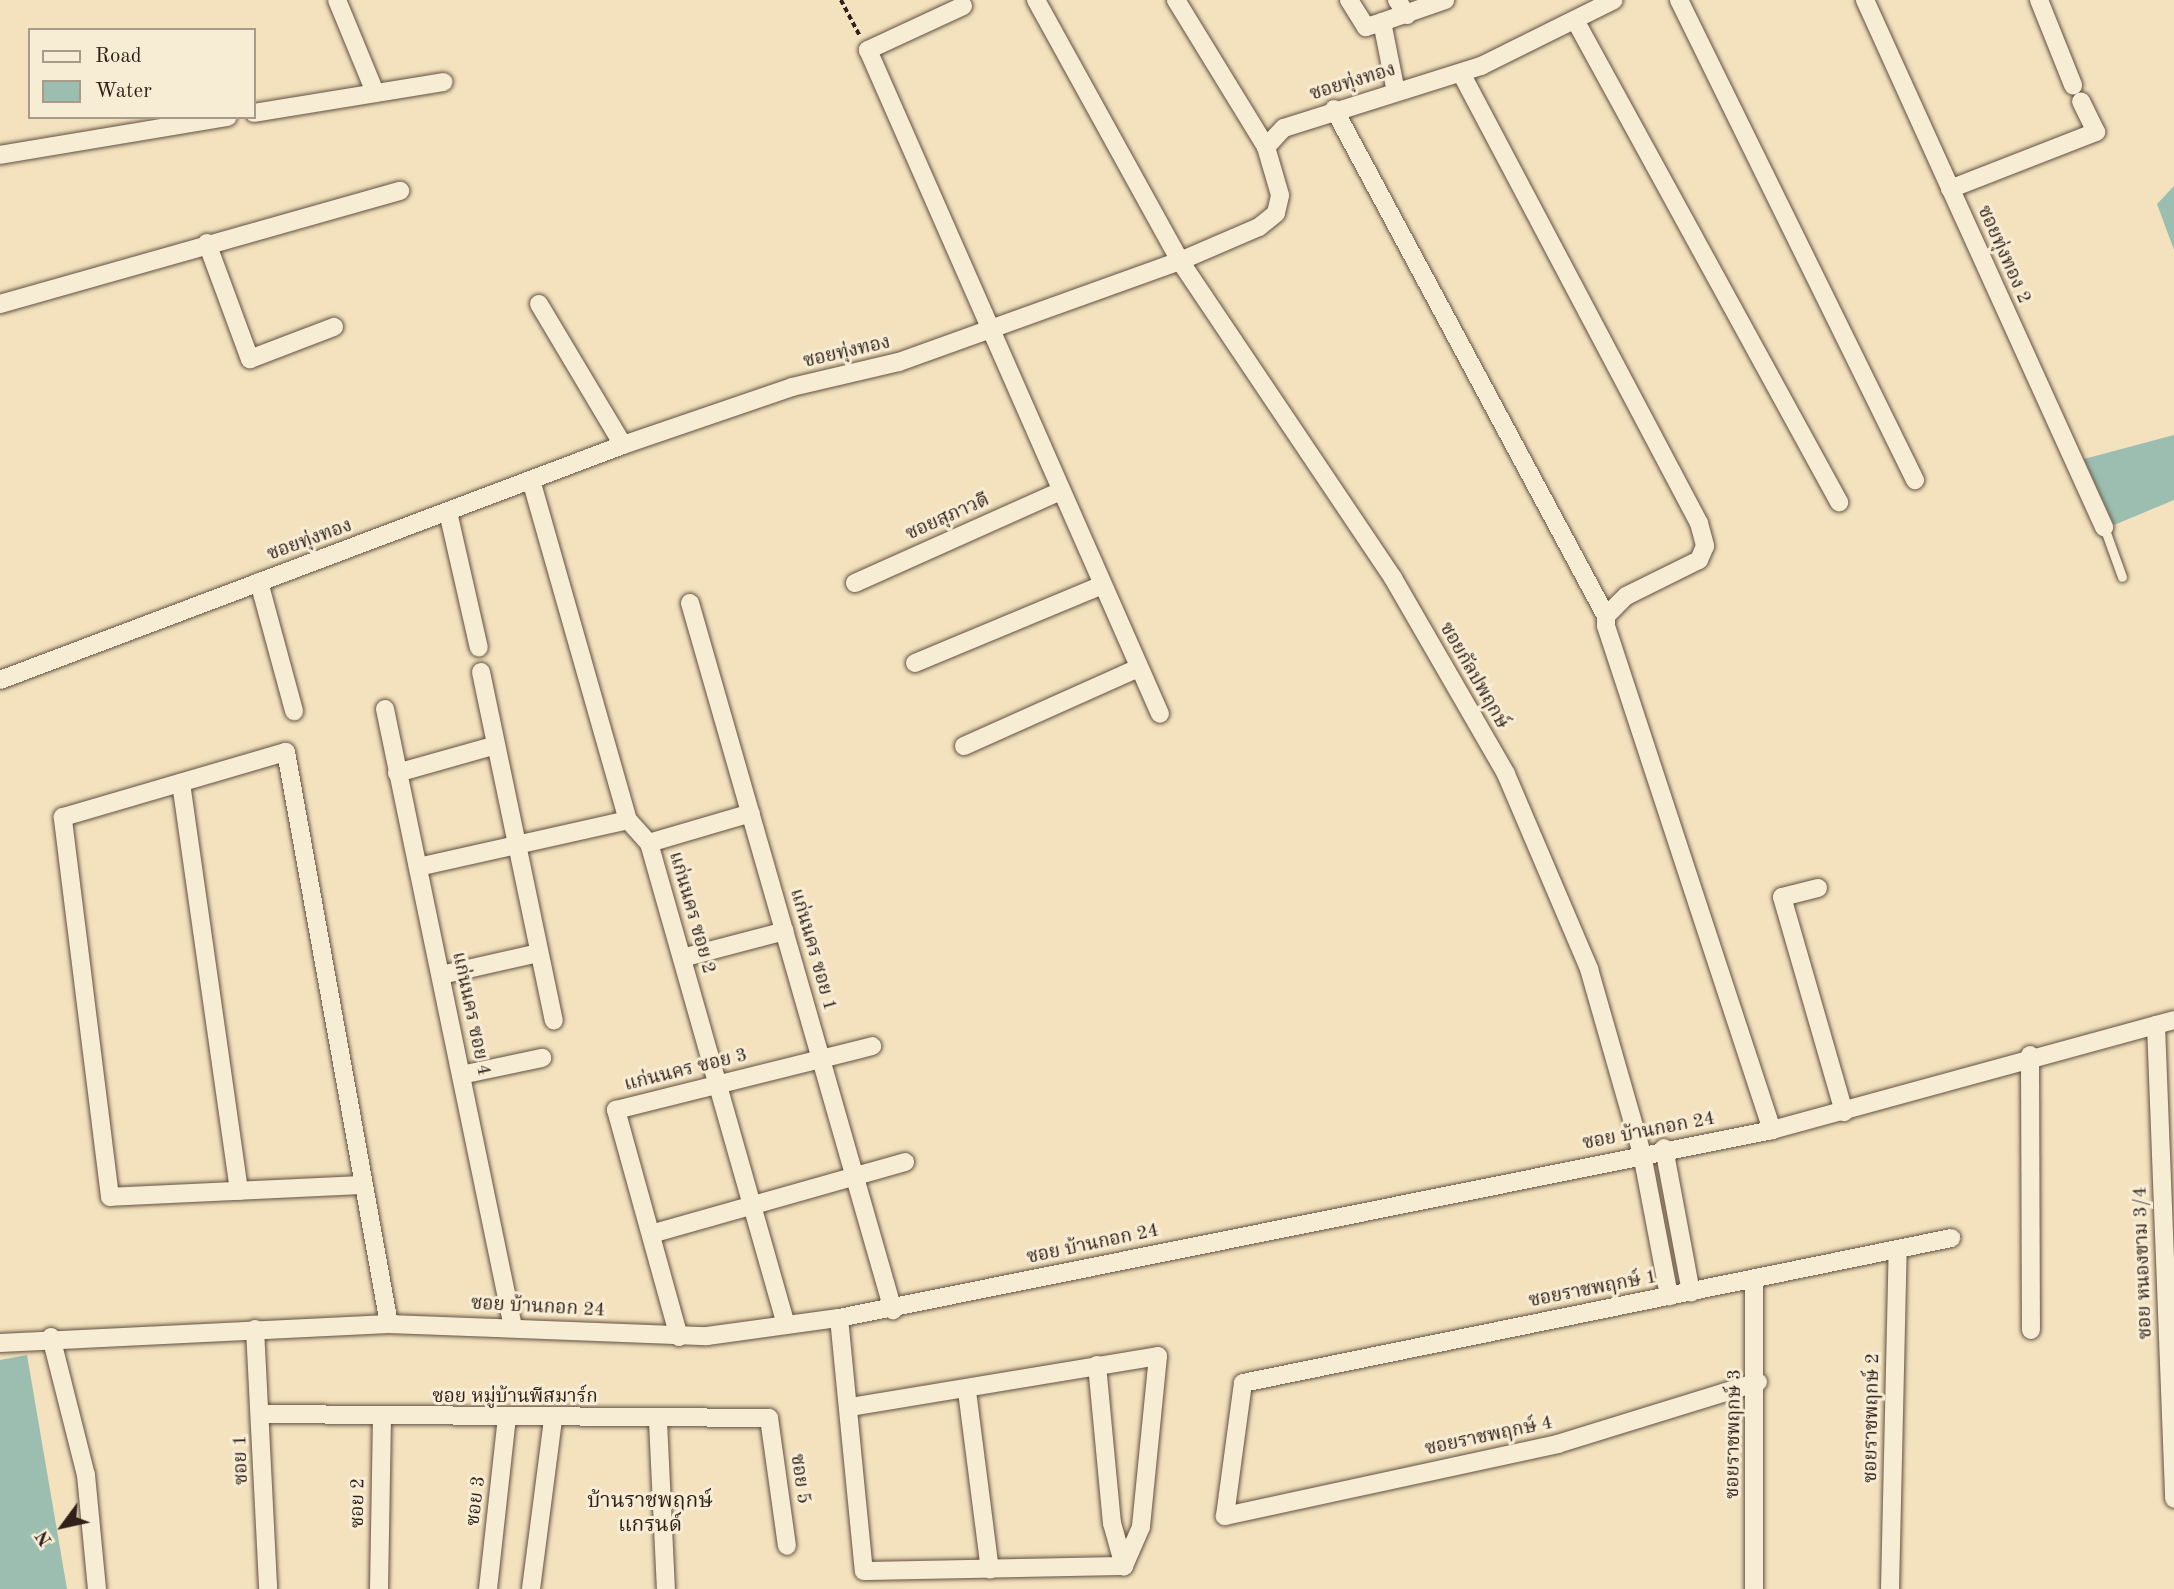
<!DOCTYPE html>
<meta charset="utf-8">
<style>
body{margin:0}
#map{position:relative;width:2174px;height:1589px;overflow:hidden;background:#f3e2bd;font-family:"Old Standard TT","Noto Serif Thai",serif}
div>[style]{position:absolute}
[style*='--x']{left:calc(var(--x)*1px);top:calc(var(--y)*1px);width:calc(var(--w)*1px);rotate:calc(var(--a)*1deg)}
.water>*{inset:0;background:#9bbeb0}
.path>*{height:3.5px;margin-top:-1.75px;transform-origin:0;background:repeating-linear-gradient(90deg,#31201a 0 5px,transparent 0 8.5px)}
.roads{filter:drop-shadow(0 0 2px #625043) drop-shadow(0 0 2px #625043)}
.service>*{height:9px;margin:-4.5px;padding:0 4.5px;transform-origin:4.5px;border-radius:4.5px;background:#f7ecd4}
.minor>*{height:18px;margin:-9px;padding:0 9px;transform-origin:9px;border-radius:9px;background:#f7ecd4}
span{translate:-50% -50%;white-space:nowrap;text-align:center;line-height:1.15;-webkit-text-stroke:6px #f7ecd4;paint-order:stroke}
.street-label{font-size:19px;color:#31201a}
.neighbourhood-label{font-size:21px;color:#31201a}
.legend{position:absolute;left:28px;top:28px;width:228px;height:91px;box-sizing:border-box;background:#f7ecd4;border:2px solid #a89a8a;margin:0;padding:9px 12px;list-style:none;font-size:21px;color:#31201a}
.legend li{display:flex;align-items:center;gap:14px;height:35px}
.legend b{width:35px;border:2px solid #a89a8a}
.north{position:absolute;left:28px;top:1491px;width:70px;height:70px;-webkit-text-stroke:5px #f7ecd4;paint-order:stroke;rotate:237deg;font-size:19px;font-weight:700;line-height:28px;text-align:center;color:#31201a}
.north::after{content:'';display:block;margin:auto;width:24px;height:32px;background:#31201a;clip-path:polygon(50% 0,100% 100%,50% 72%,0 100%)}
</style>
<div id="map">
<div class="water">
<div style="clip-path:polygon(2174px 186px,2174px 250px,2157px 204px)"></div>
<div style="clip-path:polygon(2174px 435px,2174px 500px,2114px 525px,2084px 459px)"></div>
<div style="clip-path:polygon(27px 1355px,67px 1589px,0 1589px,0 1360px)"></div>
</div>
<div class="path">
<div style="--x:841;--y:0;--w:41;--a:62.2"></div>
</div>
<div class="roads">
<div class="service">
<div style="--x:2104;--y:527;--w:53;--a:70.2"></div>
</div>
<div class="minor">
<div style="--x:337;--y:0;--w:100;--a:67.6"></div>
<div style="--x:1036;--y:0;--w:298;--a:61.1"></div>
<div style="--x:1180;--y:261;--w:382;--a:56.1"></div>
<div style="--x:1393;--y:578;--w:226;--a:60"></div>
<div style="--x:1506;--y:774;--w:212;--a:66.9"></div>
<div style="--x:1589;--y:969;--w:192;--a:74"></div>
<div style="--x:1642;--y:1154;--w:145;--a:79.2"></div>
<div style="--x:1176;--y:0;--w:172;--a:58.5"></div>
<div style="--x:1349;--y:0;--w:32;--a:58"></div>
<div style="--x:1366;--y:27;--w:17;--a:-17"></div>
<div style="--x:1382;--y:22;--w:71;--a:78.7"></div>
<div style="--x:1397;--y:0;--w:18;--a:56"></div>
<div style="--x:1679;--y:0;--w:535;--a:63.82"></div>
<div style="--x:1865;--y:0;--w:579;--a:65.61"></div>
<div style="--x:2039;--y:0;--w:92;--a:68.2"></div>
<div style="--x:963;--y:6;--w:105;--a:155.1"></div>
<div style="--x:868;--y:50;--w:725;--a:66.26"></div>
<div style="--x:1575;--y:20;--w:550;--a:61.29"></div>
<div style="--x:1382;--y:22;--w:67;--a:-19.2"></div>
<div style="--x:1461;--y:73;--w:509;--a:62.13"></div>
<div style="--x:1699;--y:523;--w:24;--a:75"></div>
<div style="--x:1705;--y:546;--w:15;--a:113"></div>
<div style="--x:1699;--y:560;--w:81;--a:153.7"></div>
<div style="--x:1626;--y:596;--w:28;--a:135"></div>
<div style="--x:1606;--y:616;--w:10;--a:90"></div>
<div style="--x:1606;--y:626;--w:531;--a:71.77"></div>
<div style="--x:1334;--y:109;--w:575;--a:61.79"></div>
<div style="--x:254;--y:113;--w:192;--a:-9.3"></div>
<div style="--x:0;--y:155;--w:231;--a:-9.5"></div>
<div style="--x:1950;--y:189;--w:157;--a:-21.3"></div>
<div style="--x:2096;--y:132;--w:34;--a:-116"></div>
<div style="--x:207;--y:243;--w:124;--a:69.7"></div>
<div style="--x:250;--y:359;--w:90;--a:-20.9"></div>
<div style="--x:0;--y:304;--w:416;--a:-15.8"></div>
<div style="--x:539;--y:304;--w:164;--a:59.2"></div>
<div style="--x:531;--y:480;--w:354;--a:74.1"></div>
<div style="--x:628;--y:820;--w:31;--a:48"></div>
<div style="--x:649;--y:843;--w:501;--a:74.13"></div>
<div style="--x:448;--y:512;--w:139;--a:77.2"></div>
<div style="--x:259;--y:582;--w:134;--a:74.8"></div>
<div style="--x:855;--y:583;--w:222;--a:-24.1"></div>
<div style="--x:690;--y:603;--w:736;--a:73.98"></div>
<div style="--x:915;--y:663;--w:200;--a:-22.6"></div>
<div style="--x:481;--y:672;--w:356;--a:78.2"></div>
<div style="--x:0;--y:680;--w:666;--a:-20.67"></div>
<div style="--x:623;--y:445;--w:179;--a:-18.9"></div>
<div style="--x:792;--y:387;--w:110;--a:-13.2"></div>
<div style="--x:899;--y:362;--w:299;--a:-19.8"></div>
<div style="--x:1180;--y:261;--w:86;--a:-23.3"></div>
<div style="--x:1259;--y:227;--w:22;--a:-39"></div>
<div style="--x:1276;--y:213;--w:18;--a:-77"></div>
<div style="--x:1280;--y:195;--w:50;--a:-106.3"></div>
<div style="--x:1266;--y:147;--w:26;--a:-47"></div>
<div style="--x:1284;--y:128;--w:207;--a:-17.5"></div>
<div style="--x:1481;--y:66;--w:148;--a:-26.4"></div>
<div style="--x:385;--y:709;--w:631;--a:78.3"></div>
<div style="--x:964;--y:746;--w:191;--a:-24.1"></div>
<div style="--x:397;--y:773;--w:100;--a:-15.7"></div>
<div style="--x:181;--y:783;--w:412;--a:81.9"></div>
<div style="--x:649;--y:843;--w:106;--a:-16.4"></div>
<div style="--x:418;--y:867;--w:215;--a:-12.6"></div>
<div style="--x:1818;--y:888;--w:37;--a:166"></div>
<div style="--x:1782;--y:897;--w:224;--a:73.9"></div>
<div style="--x:682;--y:958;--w:106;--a:-14.7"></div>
<div style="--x:441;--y:975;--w:100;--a:-12.7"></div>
<div style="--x:2156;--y:1025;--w:474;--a:87.8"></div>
<div style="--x:2030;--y:1055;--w:275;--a:89.8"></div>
<div style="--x:461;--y:1075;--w:83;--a:-11.9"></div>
<div style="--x:1664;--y:1148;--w:147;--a:79.4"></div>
<div style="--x:363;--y:1185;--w:253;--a:177.3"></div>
<div style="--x:110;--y:1197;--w:383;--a:-97.1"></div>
<div style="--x:63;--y:817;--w:232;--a:-16.3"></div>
<div style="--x:286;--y:752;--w:581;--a:79.79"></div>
<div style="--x:651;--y:1234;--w:264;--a:-15.8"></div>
<div style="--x:1754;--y:1279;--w:310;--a:90"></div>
<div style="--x:839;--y:1318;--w:254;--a:84.4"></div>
<div style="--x:864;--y:1571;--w:260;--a:-1.1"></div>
<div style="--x:255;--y:1329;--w:260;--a:87.1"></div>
<div style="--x:51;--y:1337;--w:142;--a:75.8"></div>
<div style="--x:86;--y:1475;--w:115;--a:84.5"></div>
<div style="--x:679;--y:1337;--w:236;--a:-105.5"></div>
<div style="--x:616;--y:1110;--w:264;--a:-14"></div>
<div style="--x:0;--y:1343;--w:389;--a:-2.8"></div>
<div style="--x:389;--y:1324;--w:318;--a:2.2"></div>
<div style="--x:707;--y:1336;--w:133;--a:-7.8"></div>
<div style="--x:839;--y:1318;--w:952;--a:-11.39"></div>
<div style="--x:1772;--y:1130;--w:417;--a:-15.3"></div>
<div style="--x:1097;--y:1365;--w:159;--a:84.6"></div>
<div style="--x:1112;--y:1523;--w:45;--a:74.4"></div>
<div style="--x:1758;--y:1382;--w:209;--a:162.8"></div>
<div style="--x:1558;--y:1444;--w:341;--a:167.8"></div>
<div style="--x:1225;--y:1516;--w:134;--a:-82.3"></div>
<div style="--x:1243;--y:1383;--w:723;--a:-11.57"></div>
<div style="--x:967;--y:1391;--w:180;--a:82.7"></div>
<div style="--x:851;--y:1407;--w:311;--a:-9.4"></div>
<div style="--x:1158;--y:1356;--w:172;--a:95.7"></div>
<div style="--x:1141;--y:1527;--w:43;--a:113.6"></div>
<div style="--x:261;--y:1414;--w:508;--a:0.45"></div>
<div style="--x:769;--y:1418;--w:129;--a:82"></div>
<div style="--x:658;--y:1421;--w:168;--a:87.3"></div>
<div style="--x:379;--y:1589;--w:171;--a:-89"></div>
<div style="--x:488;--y:1589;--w:172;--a:-83.7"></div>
<div style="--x:531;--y:1589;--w:171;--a:-82.6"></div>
<div style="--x:1890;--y:1589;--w:340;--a:-88.7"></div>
</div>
</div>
<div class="street-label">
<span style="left:1353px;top:83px;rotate:-17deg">ซอยทุ่งทอง</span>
<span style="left:2003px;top:255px;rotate:66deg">ซอยทุ่งทอง 2</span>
<span style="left:847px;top:353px;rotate:-13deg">ซอยทุ่งทอง</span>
<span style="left:948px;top:518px;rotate:-24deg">ซอยสุภาวดี</span>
<span style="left:310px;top:541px;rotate:-20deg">ซอยทุ่งทอง</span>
<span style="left:1473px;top:676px;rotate:60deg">ซอยกัลปพฤกษ์</span>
<span style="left:691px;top:913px;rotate:74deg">แก่นนคร ซอย 2</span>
<span style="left:812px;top:950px;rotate:74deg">แก่นนคร ซอย 1</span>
<span style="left:470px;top:1014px;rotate:78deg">แก่นนคร ซอย 4</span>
<span style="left:686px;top:1071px;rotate:-14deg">แก่นนคร ซอย 3</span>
<span style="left:1649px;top:1132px;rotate:-11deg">ซอย บ้านกอก 24</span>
<span style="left:1093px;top:1245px;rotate:-12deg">ซอย บ้านกอก 24</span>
<span style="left:2144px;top:1263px;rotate:-92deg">ซอย หนองขาม 3/4</span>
<span style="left:1593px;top:1290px;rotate:-11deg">ซอยราชพฤกษ์ 1</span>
<span style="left:538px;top:1308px;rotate:3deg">ซอย บ้านกอก 24</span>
<span style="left:515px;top:1398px">ซอย หมู่บ้านพีสมาร์ก</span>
<span style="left:1873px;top:1418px;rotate:-89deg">ซอยราชพฤกษ์ 2</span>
<span style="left:1735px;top:1434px;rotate:-89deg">ซอยราชพฤกษ์ 3</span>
<span style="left:1489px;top:1437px;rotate:-12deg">ซอยราชพฤกษ์ 4</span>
<span style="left:242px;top:1460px;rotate:-92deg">ซอย 1</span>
<span style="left:799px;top:1479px;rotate:82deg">ซอย 5</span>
<span style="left:477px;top:1501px;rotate:-83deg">ซอย 3</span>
<span style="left:359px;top:1503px;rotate:-89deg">ซอย 2</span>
</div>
<div class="neighbourhood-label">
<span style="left:650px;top:1514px">บ้านราชพฤกษ์<br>แกรนด์</span>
</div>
<ul class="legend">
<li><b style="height:9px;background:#f7ecd4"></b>Road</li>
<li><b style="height:19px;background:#9bbeb0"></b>Water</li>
</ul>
<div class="north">N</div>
</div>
